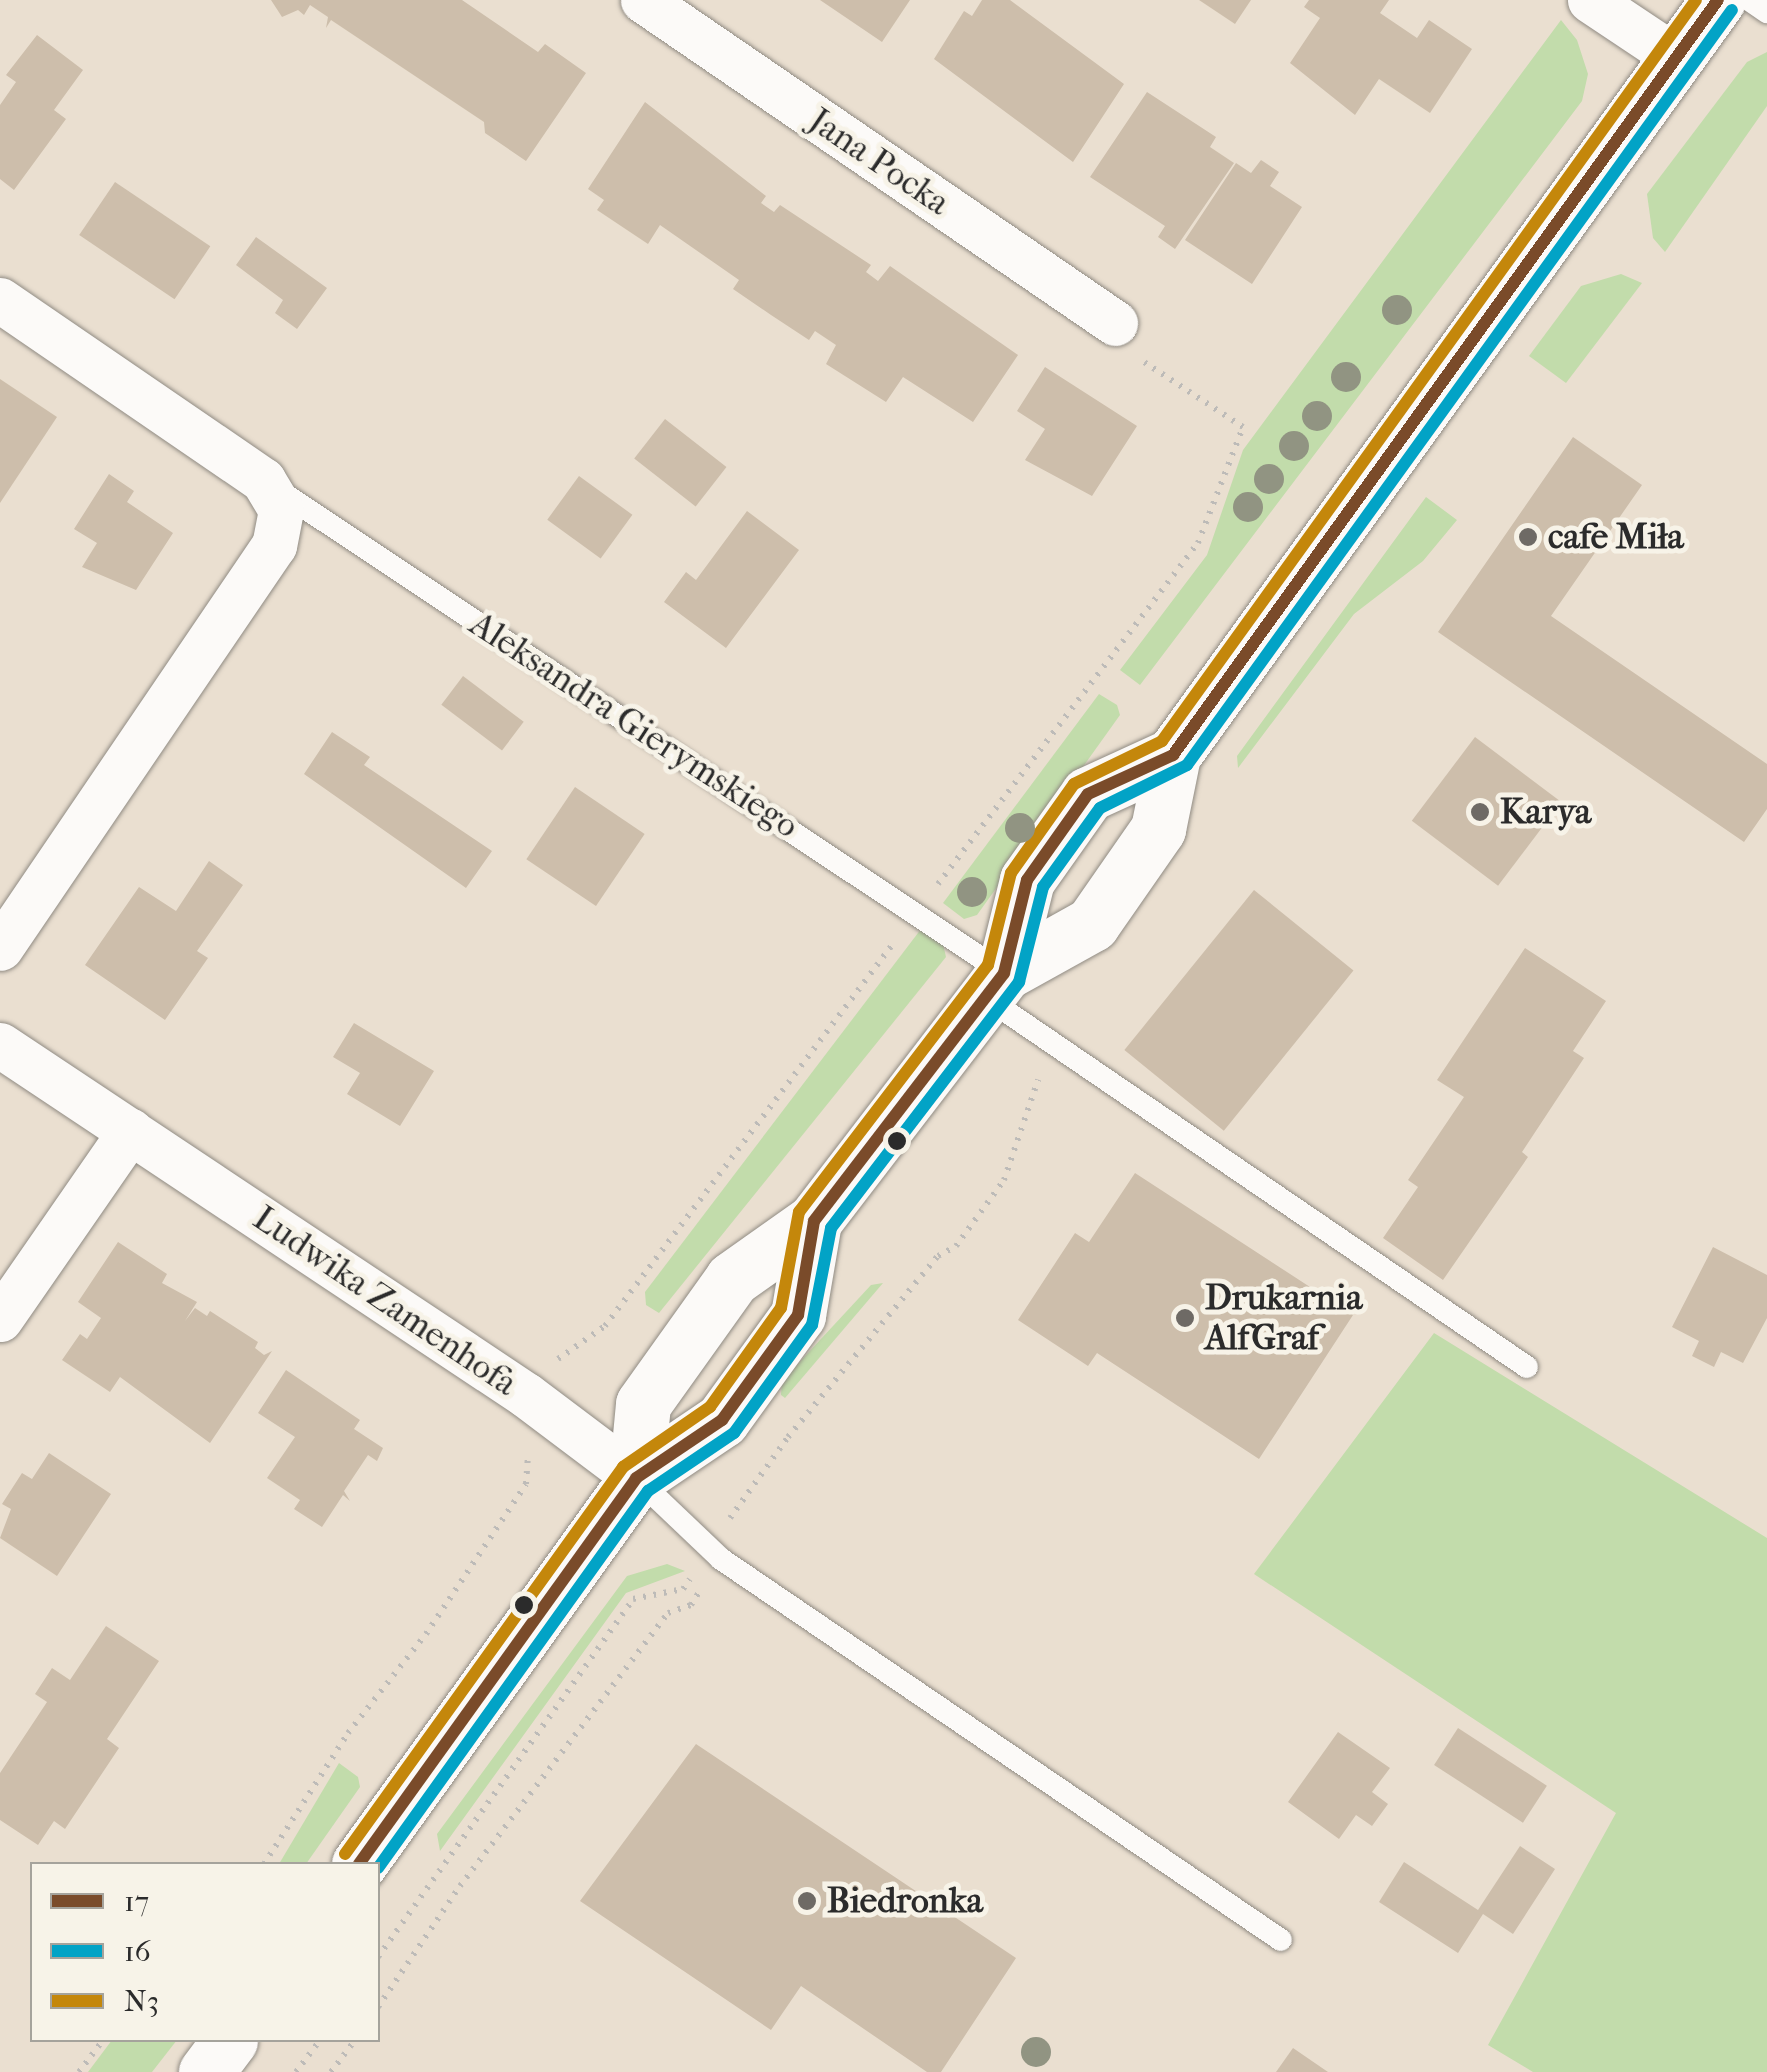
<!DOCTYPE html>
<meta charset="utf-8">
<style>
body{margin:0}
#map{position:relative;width:1767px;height:2072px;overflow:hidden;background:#eadfd0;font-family:"IM FELL French Canon",serif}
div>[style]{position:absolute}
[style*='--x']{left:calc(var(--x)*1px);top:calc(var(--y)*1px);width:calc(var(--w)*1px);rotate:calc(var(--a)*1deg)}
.green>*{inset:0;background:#c2dcab}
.building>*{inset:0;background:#cdbeab;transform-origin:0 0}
.path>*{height:6px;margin-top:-3px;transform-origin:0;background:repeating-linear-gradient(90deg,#bdbbb8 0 2.5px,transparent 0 10.5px)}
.roads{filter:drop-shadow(0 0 2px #908b83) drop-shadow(0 0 2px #908b83)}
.service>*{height:22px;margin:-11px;padding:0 11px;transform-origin:11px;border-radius:11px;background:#fcfaf8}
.minor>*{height:45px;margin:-22.5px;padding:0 22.5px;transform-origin:22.5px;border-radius:22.5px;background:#fcfaf8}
.primary>*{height:55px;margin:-27.5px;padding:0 27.5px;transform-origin:27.5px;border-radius:27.5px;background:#fcfaf8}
.bus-1>*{height:12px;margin:-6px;padding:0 6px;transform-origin:6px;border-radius:6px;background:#7a4b2a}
.bus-2>*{height:12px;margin:-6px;padding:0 6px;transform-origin:6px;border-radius:6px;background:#02a3c6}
.bus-3>*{height:12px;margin:-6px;padding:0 6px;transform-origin:6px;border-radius:6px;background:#c4870b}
.trees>*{width:30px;height:30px;margin:-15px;border-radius:50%;background:#919482}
.dots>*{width:28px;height:28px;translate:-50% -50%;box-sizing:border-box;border:5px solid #f7f3e8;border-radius:50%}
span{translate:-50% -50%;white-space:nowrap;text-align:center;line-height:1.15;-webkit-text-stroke:10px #f7f3e8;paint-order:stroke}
.street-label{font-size:35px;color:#2b2b2b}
.poi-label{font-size:35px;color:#2b2b2b;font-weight:700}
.left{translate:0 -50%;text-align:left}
.legend{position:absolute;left:30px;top:1862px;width:350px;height:180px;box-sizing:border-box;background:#f7f3e8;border:2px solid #a5a39c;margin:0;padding:12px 18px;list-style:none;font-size:30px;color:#2b2b2b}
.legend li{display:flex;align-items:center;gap:20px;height:50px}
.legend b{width:50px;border:2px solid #a5a39c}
</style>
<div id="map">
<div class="green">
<div style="clip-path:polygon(1561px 20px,1577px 40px,1588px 74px,1582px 101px,1140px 685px,1120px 670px,1207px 555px,1243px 450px)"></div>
<div style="clip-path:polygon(1767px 52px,1767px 106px,1665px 252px,1653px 238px,1647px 194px,1747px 62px)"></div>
<div style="clip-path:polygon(1621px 274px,1642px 283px,1566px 383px,1529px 356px,1581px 286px)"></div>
<div style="clip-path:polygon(1426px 497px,1457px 520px,1423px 561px,1354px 614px,1238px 768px,1237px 756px)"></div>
<div style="clip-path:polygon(1099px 694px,1117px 705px,1120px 715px,977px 915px,964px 919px,943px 903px)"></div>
<div style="clip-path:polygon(921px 929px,943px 944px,946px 957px,659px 1313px,646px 1305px,645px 1292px)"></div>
<div style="clip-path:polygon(883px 1283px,785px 1398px,781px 1395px,782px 1381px,871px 1285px)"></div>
<div style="clip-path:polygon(1434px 1333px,1767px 1538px,1767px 2072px,1533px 2072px,1488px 2045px,1616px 1813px,1254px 1574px)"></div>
<div style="clip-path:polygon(667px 1564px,685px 1571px,626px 1593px,440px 1851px,437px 1834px,627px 1576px)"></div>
<div style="clip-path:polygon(339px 1763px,358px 1777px,360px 1787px,306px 1864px,279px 1864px)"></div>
<div style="clip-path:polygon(112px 2040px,177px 2040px,152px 2072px,88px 2072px)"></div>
</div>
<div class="building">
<div style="clip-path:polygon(271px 0,462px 0,538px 52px,545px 44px,586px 73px,526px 161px,485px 133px,484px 122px,331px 20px,326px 28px,328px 17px,310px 5px,304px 15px,298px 10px,282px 17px)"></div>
<div style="clip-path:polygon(820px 0,910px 0,882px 42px)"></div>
<div style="clip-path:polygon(982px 0,1010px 0,1124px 84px,1073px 162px,934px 59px,964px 11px,972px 16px)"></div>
<div style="clip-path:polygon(1199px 0,1251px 0,1235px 24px)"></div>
<div style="clip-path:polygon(1309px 0,1389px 0,1380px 13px,1417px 38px,1429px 20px,1472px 49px,1430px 113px,1379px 79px,1355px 115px,1290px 63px,1320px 18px,1304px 7px)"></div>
<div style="clip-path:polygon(37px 35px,83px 70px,54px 110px,66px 119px,14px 190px,0 179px,0 105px,16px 82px,6px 75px)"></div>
<div style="clip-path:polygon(1147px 92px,1216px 137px,1210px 147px,1234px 163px,1175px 249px,1158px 237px,1165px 226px,1090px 177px)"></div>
<div style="clip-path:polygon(645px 102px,766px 196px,761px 203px,774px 212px,780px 205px,871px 265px,866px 272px,878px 281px,890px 266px,1018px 355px,973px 422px,903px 377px,886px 402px,826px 364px,836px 345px,815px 331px,809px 340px,771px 315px,733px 289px,739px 280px,660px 225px,648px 244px,597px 210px,604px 200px,588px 189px)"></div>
<div style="clip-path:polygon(1261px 160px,1279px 172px,1270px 186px,1302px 207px,1252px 284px,1185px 240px,1236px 163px,1251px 173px)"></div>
<div style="left:115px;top:182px;width:115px;height:64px;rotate:34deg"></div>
<div style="clip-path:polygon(256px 237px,327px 288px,297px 329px,275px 313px,283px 300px,236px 265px)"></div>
<div style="clip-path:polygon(1045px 367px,1137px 426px,1092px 496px,1025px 460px,1045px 429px,1017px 411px)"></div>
<div style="clip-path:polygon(0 379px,57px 417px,0 503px)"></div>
<div style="left:665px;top:419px;width:78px;height:50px;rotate:38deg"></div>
<div style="clip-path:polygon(1573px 437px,1642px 485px,1551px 616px,1767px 764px,1767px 809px,1744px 842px,1438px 632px)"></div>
<div style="clip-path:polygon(109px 474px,134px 491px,127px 502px,173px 533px,136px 590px,82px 567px,97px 543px,74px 529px)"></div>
<div style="left:579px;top:476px;width:66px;height:54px;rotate:36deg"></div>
<div style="clip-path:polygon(747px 511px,799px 550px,726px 648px,664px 602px,686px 572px,696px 580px)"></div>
<div style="left:463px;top:676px;width:76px;height:36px;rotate:37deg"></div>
<div style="clip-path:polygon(332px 732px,370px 757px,364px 765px,492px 851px,466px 888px,304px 774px)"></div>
<div style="left:1475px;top:737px;width:108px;height:105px;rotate:37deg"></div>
<div style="left:575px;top:787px;width:84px;height:87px;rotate:34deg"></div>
<div style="clip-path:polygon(209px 861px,243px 885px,197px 951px,208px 958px,165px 1020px,85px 965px,139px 887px,176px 911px)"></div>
<div style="left:1254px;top:890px;width:128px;height:206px;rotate:39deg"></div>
<div style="clip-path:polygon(1525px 948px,1606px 1001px,1573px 1051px,1584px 1058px,1522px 1152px,1528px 1157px,1443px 1280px,1383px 1238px,1418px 1187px,1408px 1180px,1464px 1097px,1437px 1080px)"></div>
<div style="clip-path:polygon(354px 1023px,434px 1071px,400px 1126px,347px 1094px,360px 1073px,333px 1057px)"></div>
<div style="clip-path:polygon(1135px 1173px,1353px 1315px,1259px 1459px,1097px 1353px,1088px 1366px,1018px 1320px,1075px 1233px,1089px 1242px)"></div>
<div style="clip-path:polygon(118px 1242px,167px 1274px,162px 1283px,197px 1302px,185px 1321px,195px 1308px,207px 1316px,210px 1311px,258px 1342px,255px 1348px,264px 1355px,272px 1351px,210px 1443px,120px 1377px,110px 1392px,62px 1360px,80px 1334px,87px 1339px,101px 1318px,78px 1302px)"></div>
<div style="clip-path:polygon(1713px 1247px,1767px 1275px,1767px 1318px,1743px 1363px,1721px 1352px,1714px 1367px,1692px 1356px,1699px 1341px,1672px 1327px)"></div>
<div style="clip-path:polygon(286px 1370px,360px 1420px,354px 1429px,383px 1448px,377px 1461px,368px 1455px,344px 1491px,350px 1501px,343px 1495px,322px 1527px,294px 1509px,300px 1500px,267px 1478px,295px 1437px,258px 1413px)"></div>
<div style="clip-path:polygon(49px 1453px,111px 1494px,57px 1576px,0 1538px,11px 1509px,2px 1504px,22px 1473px,32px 1479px)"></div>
<div style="clip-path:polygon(106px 1626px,159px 1661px,107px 1739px,119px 1748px,65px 1829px,54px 1821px,38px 1845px,0 1820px,0 1773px,47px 1702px,35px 1694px,52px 1668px,70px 1680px)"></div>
<div style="left:1458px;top:1728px;width:106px;height:44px;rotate:33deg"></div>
<div style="clip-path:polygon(1338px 1732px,1390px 1768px,1372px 1792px,1388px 1804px,1372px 1826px,1356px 1815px,1339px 1839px,1288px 1802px)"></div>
<div style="clip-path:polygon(696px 1744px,1016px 1958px,941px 2072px,927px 2072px,801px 1986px,771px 2030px,580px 1901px)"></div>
<div style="clip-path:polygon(1520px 1846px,1555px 1869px,1513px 1934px,1483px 1914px,1458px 1953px,1379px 1902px,1404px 1862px,1478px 1910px)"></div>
<div style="clip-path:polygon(1293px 2048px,1328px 2072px,1276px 2072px)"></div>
</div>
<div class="path">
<div style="--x:938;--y:884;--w:429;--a:-52.7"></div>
<div style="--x:1198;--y:543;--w:124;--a:-68.8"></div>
<div style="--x:1243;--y:427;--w:118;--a:-146.7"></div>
<div style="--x:558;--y:1359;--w:57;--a:-35.1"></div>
<div style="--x:605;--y:1326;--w:481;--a:-53"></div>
<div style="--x:730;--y:1518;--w:100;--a:-54.4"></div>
<div style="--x:788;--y:1437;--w:235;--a:-50.4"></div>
<div style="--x:938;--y:1256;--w:21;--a:-29"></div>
<div style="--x:956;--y:1246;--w:82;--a:-54"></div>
<div style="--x:1004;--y:1180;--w:106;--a:-71.2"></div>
<div style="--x:264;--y:1864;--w:156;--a:-57.3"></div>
<div style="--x:348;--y:1733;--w:126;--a:-51.8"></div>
<div style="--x:426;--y:1634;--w:180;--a:-56.3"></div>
<div style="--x:526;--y:1484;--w:27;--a:-86"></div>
<div style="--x:378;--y:1957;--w:440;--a:-54.5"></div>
<div style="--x:633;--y:1599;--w:51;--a:-11.3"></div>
<div style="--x:683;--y:1589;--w:12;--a:-55"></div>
<div style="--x:378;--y:2007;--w:146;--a:-55.9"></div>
<div style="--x:460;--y:1886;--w:343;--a:-52.7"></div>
<div style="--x:668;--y:1613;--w:24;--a:-19"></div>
<div style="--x:691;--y:1605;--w:19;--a:-58"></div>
<div style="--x:79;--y:2072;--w:40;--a:-53"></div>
<div style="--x:296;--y:2072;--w:40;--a:-53"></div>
<div style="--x:331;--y:2072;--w:40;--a:-53"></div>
</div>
<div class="roads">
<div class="service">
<div style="--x:1749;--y:0;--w:22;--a:34"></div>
<div style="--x:278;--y:490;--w:872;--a:33.64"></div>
<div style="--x:985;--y:997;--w:656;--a:34.32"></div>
<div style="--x:636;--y:1478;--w:117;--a:43.6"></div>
<div style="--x:721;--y:1559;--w:677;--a:34.23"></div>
</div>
<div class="minor">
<div style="--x:643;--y:0;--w:572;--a:34.38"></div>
<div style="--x:1590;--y:0;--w:105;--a:33.7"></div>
<div style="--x:0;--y:300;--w:319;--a:34.4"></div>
<div style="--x:263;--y:480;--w:35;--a:59"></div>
<div style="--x:281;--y:510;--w:36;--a:101"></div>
<div style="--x:274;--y:545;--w:487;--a:124.2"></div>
<div style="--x:0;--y:1045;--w:632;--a:33.64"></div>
<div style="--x:526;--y:1395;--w:138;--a:37"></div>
<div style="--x:0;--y:1319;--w:229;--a:-55.3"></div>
</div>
<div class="primary">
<div style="--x:1004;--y:973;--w:96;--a:-76.1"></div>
<div style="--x:1027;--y:880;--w:105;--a:-54.7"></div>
<div style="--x:1088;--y:794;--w:94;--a:-24.6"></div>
<div style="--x:636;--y:1478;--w:74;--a:-84.6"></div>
<div style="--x:643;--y:1404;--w:153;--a:-54.5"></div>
<div style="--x:732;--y:1279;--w:100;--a:-35.3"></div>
<div style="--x:814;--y:1221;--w:312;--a:-52.5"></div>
<div style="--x:1004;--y:973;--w:101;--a:-29.1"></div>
<div style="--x:1092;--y:924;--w:116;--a:-55.2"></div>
<div style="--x:1158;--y:829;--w:76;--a:-78.5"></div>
<div style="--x:1173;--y:755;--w:931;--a:-54.18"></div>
<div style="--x:359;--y:1864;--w:475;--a:-54.3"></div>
<div style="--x:636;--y:1478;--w:104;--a:-34"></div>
<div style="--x:722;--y:1420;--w:130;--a:-54.1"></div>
<div style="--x:798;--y:1315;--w:95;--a:-80.3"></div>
<div style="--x:206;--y:2072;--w:40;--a:-53"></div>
</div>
</div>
<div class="bus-1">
<div style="--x:359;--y:1864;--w:475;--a:-54.3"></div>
<div style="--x:636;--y:1478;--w:104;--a:-34"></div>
<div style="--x:722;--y:1420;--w:130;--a:-54.1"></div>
<div style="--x:798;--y:1315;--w:95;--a:-80.3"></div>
<div style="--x:814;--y:1221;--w:312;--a:-52.5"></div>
<div style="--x:1004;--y:973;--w:96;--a:-76.1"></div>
<div style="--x:1027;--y:880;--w:105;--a:-54.7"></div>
<div style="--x:1088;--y:794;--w:94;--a:-24.6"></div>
<div style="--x:1173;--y:755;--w:931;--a:-54.18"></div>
</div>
<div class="bus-2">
<div style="--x:378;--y:1868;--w:464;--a:-54.4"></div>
<div style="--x:648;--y:1491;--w:104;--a:-34"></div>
<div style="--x:734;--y:1433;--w:133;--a:-54.2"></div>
<div style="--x:812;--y:1325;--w:99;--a:-78.9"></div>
<div style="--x:831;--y:1228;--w:310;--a:-52.6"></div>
<div style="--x:1019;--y:982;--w:98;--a:-75.8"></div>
<div style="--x:1043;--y:887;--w:97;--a:-54.2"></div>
<div style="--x:1100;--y:808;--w:97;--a:-26.3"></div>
<div style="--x:1187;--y:765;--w:931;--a:-54.18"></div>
</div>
<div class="bus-3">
<div style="--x:345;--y:1854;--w:477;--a:-54.3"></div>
<div style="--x:623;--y:1467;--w:106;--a:-34.6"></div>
<div style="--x:710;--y:1407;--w:122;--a:-54.4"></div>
<div style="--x:781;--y:1308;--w:98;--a:-79.4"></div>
<div style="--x:799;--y:1212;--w:311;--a:-52.6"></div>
<div style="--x:988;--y:965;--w:95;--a:-76"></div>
<div style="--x:1011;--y:873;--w:109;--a:-54.7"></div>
<div style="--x:1074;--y:784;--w:98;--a:-26"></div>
<div style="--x:1162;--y:741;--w:913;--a:-54.22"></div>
</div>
<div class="trees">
<div style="left:1397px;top:310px"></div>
<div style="left:1346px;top:377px"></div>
<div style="left:1317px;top:416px"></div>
<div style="left:1294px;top:446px"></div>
<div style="left:1269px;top:479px"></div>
<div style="left:1248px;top:507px"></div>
<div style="left:1020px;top:828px"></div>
<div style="left:972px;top:892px"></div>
<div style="left:1036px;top:2052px"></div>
</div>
<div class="dots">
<div style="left:1528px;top:537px;background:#6e6a65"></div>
<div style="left:1480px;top:812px;background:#6e6a65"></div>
<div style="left:897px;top:1141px;background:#2b2b2b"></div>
<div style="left:1185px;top:1318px;background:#6e6a65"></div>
<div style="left:524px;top:1605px;background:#2b2b2b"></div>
<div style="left:807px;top:1901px;background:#6e6a65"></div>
</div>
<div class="street-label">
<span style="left:879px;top:162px;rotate:34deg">Jana Pocka</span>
<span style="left:634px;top:725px;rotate:33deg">Aleksandra Gierymskiego</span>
<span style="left:385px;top:1301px;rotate:34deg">Ludwika Zamenhofa</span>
</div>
<div class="poi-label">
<span class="left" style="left:1548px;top:537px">cafe Miła</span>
<span class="left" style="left:1500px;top:812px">Karya</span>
<span class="left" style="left:1205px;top:1318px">Drukarnia<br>AlfGraf</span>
<span class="left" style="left:827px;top:1901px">Biedronka</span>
</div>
<ul class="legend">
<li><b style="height:12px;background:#7a4b2a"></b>17</li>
<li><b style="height:12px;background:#02a3c6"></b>16</li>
<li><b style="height:12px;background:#c4870b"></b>N3</li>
</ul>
</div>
